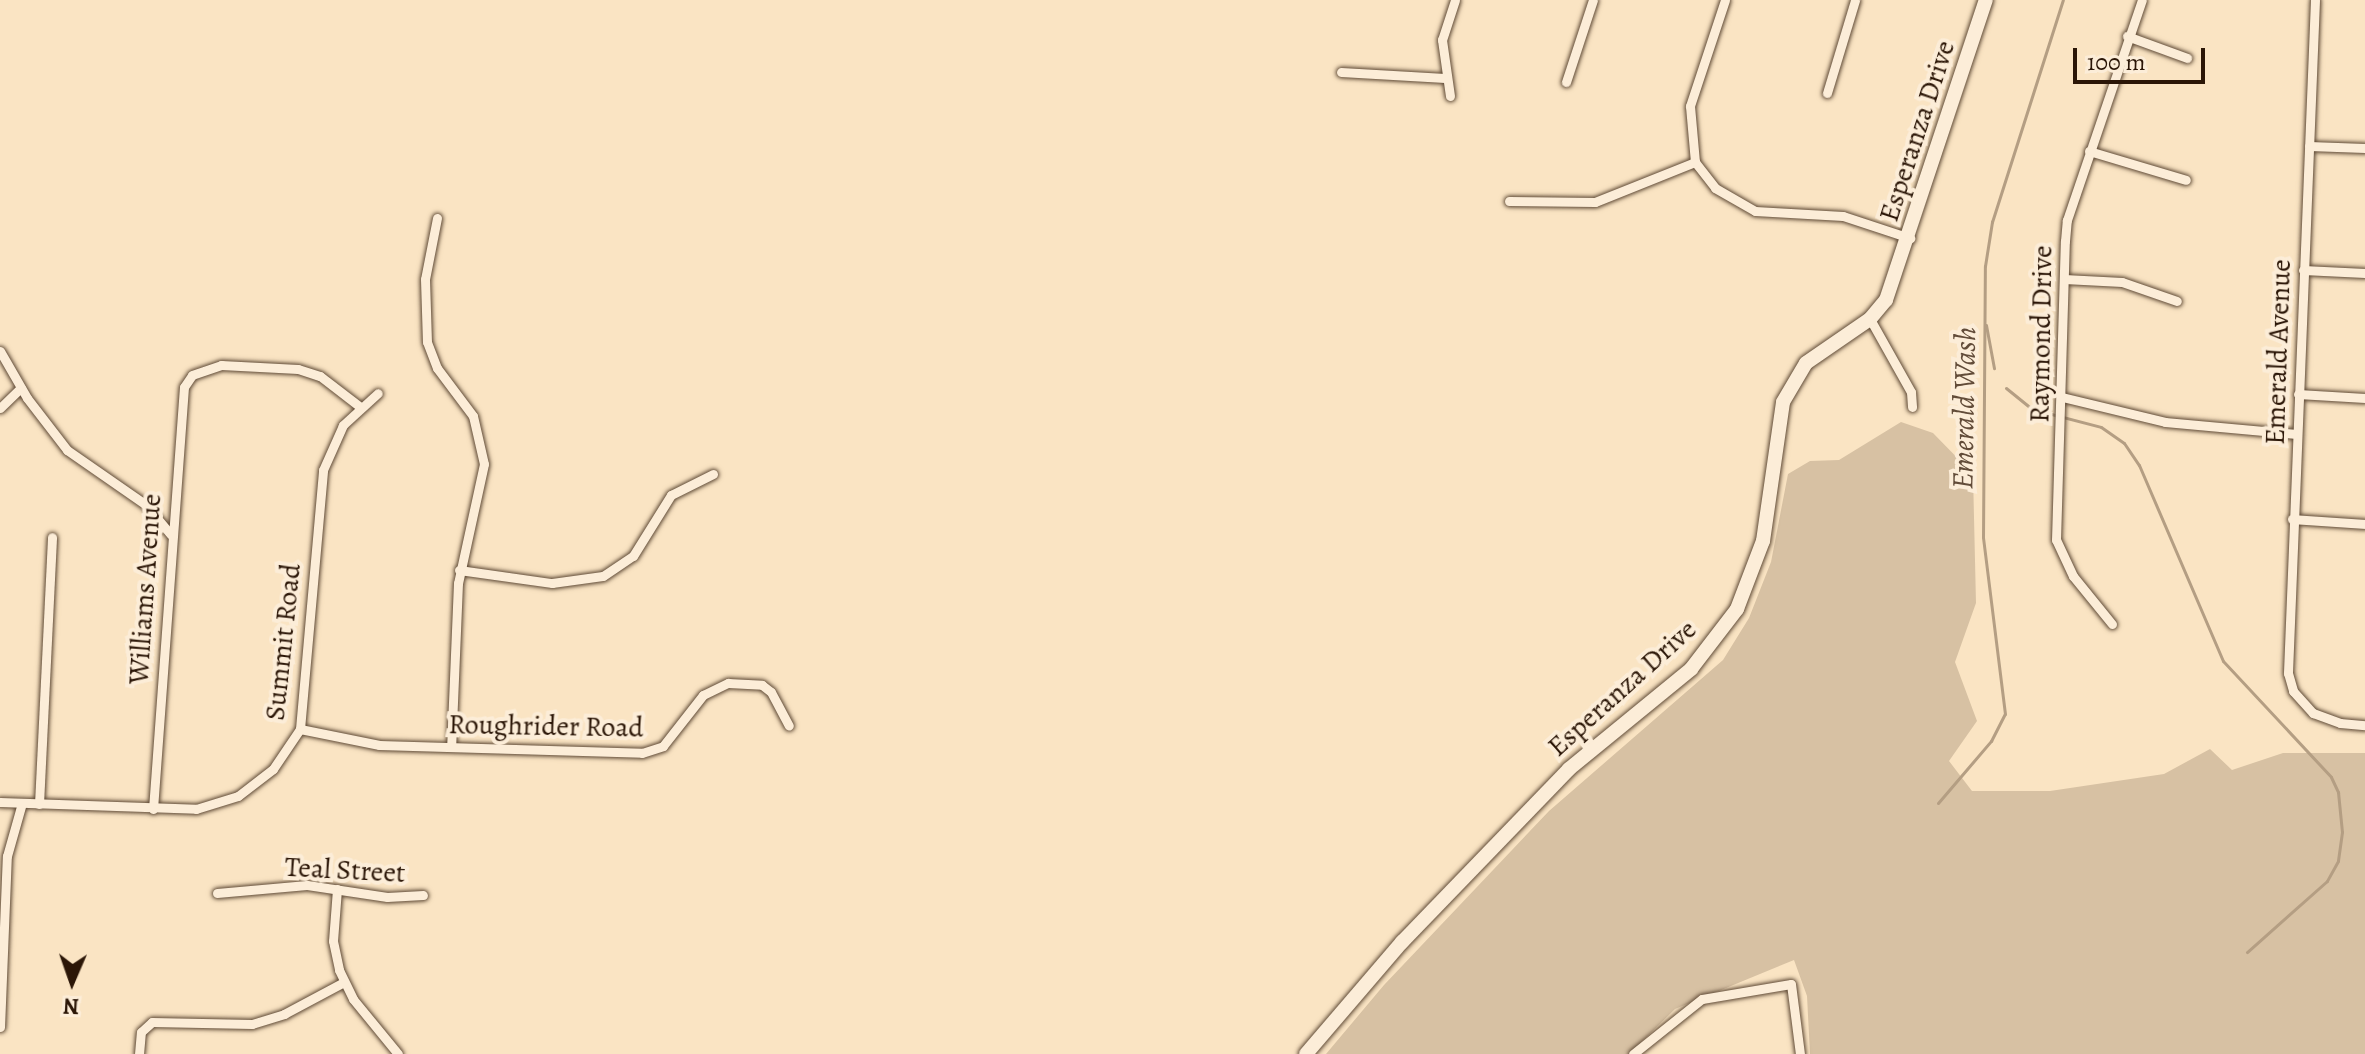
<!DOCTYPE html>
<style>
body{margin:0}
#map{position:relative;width:2365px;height:1054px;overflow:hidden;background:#fae4c3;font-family:Alegreya,serif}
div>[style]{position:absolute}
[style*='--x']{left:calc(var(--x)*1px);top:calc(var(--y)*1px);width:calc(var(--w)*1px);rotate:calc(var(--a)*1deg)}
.green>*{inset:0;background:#d7c1a3}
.stream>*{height:3px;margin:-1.5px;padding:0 1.5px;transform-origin:1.5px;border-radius:1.5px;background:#b49e83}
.roads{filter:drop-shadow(0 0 2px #5f4a36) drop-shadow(0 0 2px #5f4a36)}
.street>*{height:9px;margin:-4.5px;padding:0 4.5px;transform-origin:4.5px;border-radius:4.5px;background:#fcedd8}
.secondary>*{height:14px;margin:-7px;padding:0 7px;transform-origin:7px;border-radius:7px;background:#fcedd8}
span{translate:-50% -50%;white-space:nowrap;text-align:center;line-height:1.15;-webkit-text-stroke:8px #fcedd8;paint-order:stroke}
.street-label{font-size:28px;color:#2b1607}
.water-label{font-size:30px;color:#624c39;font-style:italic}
.north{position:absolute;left:32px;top:942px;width:80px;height:80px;-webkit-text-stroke:6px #fcedd8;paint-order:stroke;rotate:182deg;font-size:22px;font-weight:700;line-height:32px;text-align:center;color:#2b1607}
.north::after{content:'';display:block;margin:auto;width:28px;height:36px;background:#2b1607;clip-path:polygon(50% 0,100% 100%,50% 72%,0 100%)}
.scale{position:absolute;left:2073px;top:48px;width:132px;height:36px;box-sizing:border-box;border:4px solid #2b1607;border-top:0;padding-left:10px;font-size:24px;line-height:28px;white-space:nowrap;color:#2b1607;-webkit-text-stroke:6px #fcedd8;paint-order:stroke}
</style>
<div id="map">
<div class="green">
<div style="clip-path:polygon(1901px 422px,1933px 433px,1973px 474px,1976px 603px,1955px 662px,1977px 721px,1949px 761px,1972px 791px,2050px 791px,2164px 774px,2210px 749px,2232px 770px,2283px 753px,2365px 753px,2365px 1054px,1810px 1054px,1807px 996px,1794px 960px,1675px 1009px,1629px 1054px,1326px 1054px,1384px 985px,1549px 811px,1723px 660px,1749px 618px,1771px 562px,1788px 474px,1810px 461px,1839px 460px)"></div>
</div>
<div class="stream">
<div style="--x:1986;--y:325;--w:44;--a:79.5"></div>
<div style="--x:2006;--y:388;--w:33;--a:39"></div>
<div style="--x:2032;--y:409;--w:71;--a:14.6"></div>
<div style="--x:2101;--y:427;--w:28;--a:35"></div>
<div style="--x:2124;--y:443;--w:27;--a:56"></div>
<div style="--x:2139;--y:465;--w:213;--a:66.8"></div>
<div style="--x:2223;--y:661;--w:158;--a:47"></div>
<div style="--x:2331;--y:777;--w:17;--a:65"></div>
<div style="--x:2338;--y:792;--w:40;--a:84.3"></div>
<div style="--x:2342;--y:832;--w:29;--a:98"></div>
<div style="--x:2338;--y:861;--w:23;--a:119"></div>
<div style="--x:2327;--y:881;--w:107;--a:138.4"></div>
<div style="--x:1938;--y:803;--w:82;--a:-49.5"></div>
<div style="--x:1991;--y:741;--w:30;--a:-63"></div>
<div style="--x:2005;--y:714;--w:178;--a:-97.1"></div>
<div style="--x:1983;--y:537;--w:271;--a:-89.6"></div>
<div style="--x:1985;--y:266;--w:45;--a:-81"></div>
<div style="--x:1992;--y:222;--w:233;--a:-72.3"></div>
</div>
<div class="roads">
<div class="street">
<div style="--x:1725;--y:0;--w:112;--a:108.3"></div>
<div style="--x:1690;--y:106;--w:56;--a:84.9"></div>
<div style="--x:1695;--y:162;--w:33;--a:52"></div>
<div style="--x:1715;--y:188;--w:46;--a:29.9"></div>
<div style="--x:1755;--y:211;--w:88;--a:3.3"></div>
<div style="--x:1843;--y:216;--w:71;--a:18.2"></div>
<div style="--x:2315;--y:0;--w:674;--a:92.3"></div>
<div style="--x:2288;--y:673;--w:19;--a:74"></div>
<div style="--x:2293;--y:691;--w:30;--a:48"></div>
<div style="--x:2313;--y:713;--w:29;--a:20"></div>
<div style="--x:2340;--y:723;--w:25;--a:5"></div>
<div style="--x:2127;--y:36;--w:64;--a:20.1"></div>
<div style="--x:1341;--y:72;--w:104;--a:3.3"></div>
<div style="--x:1566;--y:82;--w:86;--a:-71.8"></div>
<div style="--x:1827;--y:93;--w:97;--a:-73.2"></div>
<div style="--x:1450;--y:96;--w:57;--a:-98.1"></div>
<div style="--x:1442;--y:40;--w:42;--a:-72"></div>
<div style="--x:2309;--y:146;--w:56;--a:2"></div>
<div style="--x:2089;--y:151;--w:101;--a:16.6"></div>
<div style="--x:1509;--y:201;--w:86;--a:0.7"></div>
<div style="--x:1595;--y:202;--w:108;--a:-21.8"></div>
<div style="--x:437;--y:218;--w:62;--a:101.1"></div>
<div style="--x:425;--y:279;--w:63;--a:88.2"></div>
<div style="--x:427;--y:342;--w:28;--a:69"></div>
<div style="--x:437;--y:368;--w:60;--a:53.1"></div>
<div style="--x:473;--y:416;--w:49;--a:77.1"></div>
<div style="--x:484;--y:464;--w:122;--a:102.3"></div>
<div style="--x:458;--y:583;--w:164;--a:92.4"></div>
<div style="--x:2303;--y:270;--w:62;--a:2.8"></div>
<div style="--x:2064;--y:279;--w:58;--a:3"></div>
<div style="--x:2122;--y:282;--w:58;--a:19.1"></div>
<div style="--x:1870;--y:319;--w:84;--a:60.7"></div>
<div style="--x:1911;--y:392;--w:15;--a:86"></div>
<div style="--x:0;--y:351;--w:54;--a:60.1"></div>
<div style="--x:27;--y:398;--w:66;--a:52.4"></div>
<div style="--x:67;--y:450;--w:96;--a:34.8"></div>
<div style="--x:146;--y:505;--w:39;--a:50"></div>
<div style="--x:2298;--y:394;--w:67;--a:3.4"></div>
<div style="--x:2062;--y:397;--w:106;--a:13.6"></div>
<div style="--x:2165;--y:422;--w:132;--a:5.2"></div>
<div style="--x:0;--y:408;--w:29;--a:-44"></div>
<div style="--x:2292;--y:519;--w:73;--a:3.9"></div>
<div style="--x:459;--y:570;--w:94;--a:8"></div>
<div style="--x:552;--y:583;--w:51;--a:-7.8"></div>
<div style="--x:603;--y:576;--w:36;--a:-34"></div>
<div style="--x:633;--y:556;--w:72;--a:-58.1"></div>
<div style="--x:671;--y:495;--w:47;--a:-26.6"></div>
<div style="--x:2112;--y:624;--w:62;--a:-129.1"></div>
<div style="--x:2073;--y:576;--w:40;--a:-115"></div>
<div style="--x:2056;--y:540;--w:299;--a:-88.3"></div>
<div style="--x:2065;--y:241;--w:21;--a:-85"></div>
<div style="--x:2067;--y:220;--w:232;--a:-71.2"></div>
<div style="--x:300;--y:729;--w:81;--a:11.4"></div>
<div style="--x:379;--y:745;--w:263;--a:1.7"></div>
<div style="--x:642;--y:753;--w:22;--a:-18"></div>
<div style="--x:663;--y:746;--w:65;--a:-51.9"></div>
<div style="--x:703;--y:695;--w:28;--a:-26"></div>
<div style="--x:728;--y:683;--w:34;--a:3"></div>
<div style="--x:762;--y:685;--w:11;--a:38"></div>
<div style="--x:771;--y:692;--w:38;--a:62"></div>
<div style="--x:0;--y:802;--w:196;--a:2"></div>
<div style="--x:196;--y:809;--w:44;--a:-17.2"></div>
<div style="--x:238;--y:796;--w:44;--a:-37.6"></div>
<div style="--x:273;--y:769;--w:48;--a:-56"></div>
<div style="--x:300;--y:729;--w:260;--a:-84.9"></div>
<div style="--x:323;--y:470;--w:49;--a:-66"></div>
<div style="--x:343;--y:425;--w:47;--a:-42.4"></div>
<div style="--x:39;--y:804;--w:267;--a:-87.2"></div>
<div style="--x:153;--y:809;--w:423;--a:-85.8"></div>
<div style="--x:184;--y:387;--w:14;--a:-56"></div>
<div style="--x:192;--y:375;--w:31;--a:-19"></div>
<div style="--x:221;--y:365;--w:77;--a:3"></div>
<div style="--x:298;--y:369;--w:23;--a:18"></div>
<div style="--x:320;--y:376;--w:49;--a:37.6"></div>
<div style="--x:337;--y:889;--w:52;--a:94.4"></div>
<div style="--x:333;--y:941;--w:30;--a:78"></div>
<div style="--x:339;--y:970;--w:32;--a:64"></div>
<div style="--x:353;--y:999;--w:71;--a:50.7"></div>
<div style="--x:217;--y:893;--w:90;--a:-5.1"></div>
<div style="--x:307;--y:885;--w:81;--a:8.5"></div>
<div style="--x:387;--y:897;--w:36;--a:-3"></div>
<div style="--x:0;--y:1027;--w:171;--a:-87.7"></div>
<div style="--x:7;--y:856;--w:55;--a:-74.2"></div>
<div style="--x:139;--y:1054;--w:22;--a:-85"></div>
<div style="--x:141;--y:1032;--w:15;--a:-42"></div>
<div style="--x:152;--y:1022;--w:100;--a:1.1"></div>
<div style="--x:252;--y:1024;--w:34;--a:-17"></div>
<div style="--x:284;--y:1014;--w:68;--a:-28.1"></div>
<div style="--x:1633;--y:1054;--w:88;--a:-38.6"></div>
<div style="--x:1702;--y:999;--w:90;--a:-9.6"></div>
<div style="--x:1791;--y:984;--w:71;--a:82.7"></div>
</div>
<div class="secondary">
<div style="--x:1306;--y:1054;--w:148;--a:-49.4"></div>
<div style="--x:1402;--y:942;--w:240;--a:-46"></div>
<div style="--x:1569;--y:769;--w:158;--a:-39.3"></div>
<div style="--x:1691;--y:669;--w:76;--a:-52.5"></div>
<div style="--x:1737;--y:609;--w:73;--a:-69.1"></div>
<div style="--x:1763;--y:541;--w:140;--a:-81.8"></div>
<div style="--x:1783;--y:402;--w:45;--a:-59.5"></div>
<div style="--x:1806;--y:363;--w:78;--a:-34.5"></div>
<div style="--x:1870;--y:319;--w:25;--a:-50"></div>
<div style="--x:1886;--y:300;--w:316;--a:-71.6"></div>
</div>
</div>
<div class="street-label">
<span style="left:1917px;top:131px;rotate:-72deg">Esperanza Drive</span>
<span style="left:2041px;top:334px;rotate:-89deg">Raymond Drive</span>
<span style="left:2278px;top:352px;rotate:-88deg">Emerald Avenue</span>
<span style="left:145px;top:589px;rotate:-86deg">Williams Avenue</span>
<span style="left:283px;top:642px;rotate:-84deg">Summit Road</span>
<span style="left:1622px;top:688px;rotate:-42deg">Esperanza Drive</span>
<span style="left:546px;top:726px;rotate:1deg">Roughrider Road</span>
<span style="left:345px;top:870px;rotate:3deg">Teal Street</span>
</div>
<div class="water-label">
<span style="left:1964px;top:408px;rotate:-89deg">Emerald Wash</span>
</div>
<div class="north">N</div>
<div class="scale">100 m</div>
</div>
